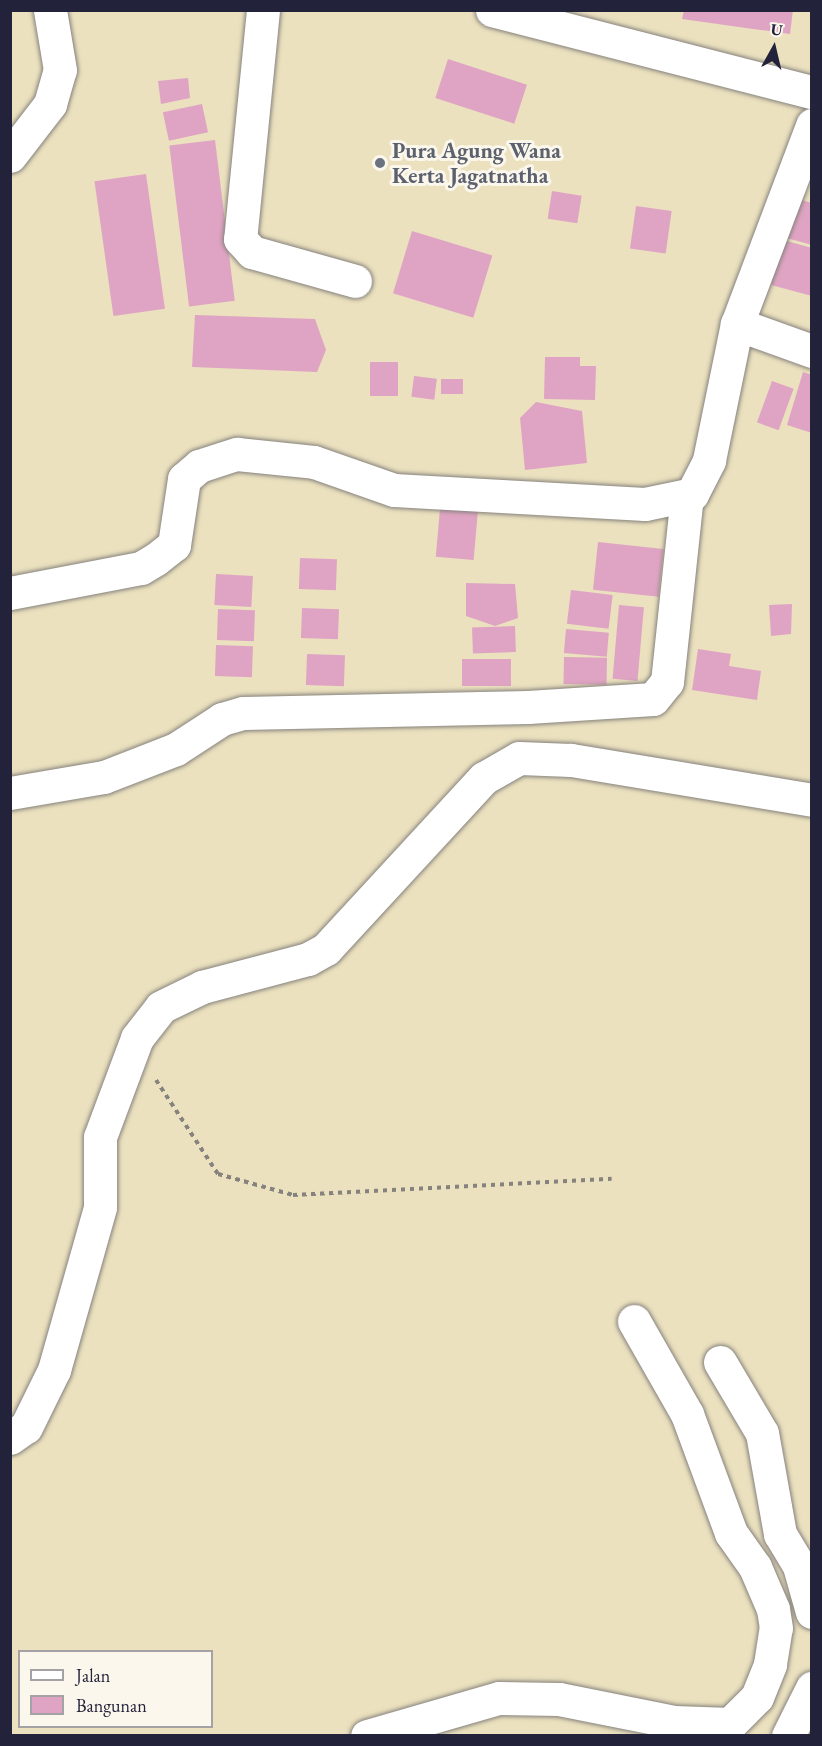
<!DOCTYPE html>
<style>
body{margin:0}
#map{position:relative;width:822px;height:1746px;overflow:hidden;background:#ebe1bf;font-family:"EB Garamond",serif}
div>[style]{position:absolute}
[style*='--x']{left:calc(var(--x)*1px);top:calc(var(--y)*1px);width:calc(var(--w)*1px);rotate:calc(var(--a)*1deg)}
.building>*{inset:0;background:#dfa4c3;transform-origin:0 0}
.path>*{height:4px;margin-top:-2px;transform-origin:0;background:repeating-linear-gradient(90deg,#86827d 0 4.5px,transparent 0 9px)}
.roads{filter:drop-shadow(0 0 2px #86827d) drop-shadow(0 0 2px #86827d)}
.minor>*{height:33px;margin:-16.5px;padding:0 16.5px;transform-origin:16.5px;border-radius:16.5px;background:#fff}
.dots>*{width:16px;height:16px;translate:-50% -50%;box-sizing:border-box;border:3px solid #fbf7ec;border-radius:50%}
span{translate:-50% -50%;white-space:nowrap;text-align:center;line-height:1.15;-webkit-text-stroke:6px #fbf7ec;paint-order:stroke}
.worship-label{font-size:22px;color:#5b616d;font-weight:700}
.left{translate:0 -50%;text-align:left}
.frame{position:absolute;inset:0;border:12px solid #22223b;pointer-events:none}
.legend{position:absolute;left:18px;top:1650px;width:195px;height:78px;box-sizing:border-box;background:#fbf7ec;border:2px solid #a4a2a5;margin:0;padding:8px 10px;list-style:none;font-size:18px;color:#22223b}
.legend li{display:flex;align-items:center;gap:12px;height:30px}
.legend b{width:30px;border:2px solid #a4a2a5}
.north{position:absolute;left:744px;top:18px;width:60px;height:60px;-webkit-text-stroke:4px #fbf7ec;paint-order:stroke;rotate:8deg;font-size:16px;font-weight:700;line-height:24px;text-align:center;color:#22223b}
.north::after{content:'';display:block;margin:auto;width:21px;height:27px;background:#22223b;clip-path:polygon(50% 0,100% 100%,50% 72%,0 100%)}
</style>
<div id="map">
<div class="building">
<div style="clip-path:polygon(684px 10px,793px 10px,790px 34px,682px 19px)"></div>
<div style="left:448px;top:59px;width:83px;height:41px;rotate:18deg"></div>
<div style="clip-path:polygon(188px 78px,190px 98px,161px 104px,158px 81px)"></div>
<div style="left:202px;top:104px;width:29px;height:40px;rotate:78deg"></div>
<div style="left:215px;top:140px;width:162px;height:46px;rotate:83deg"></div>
<div style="left:146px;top:174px;width:136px;height:52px;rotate:82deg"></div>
<div style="left:552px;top:191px;width:30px;height:28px;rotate:9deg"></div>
<div style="clip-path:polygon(794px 198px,812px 203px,812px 245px,783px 237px)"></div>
<div style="left:636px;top:206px;width:36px;height:43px;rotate:8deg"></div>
<div style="left:412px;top:231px;width:84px;height:65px;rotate:17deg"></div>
<div style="clip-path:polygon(783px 240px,812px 248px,812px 296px,771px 285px)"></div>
<div style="clip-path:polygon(195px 315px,315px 319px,326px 350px,317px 372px,192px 367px)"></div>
<div style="clip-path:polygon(545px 357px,580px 357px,580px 366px,596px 366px,595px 400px,544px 399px)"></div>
<div style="left:370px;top:362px;width:28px;height:34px"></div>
<div style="clip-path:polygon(803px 372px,812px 375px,812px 433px,787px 425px)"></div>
<div style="left:414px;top:376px;width:23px;height:21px;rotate:7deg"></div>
<div style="left:441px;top:379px;width:22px;height:15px"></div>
<div style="left:772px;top:381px;width:23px;height:44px;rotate:20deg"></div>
<div style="clip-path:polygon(536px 402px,582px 411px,587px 463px,525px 470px,520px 418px)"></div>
<div style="left:441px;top:497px;width:38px;height:60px;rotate:5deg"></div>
<div style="left:598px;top:542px;width:66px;height:48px;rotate:6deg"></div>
<div style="left:300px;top:558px;width:37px;height:31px;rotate:2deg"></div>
<div style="left:216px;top:574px;width:37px;height:31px;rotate:3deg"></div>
<div style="clip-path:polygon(466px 583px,515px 584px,518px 618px,495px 626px,466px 616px)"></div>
<div style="left:571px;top:590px;width:42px;height:34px;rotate:7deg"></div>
<div style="clip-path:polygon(792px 604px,791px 634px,771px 636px,769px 605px)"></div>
<div style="left:619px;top:605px;width:25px;height:74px;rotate:5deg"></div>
<div style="left:302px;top:608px;width:37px;height:30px;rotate:2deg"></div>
<div style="left:218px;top:609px;width:37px;height:31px;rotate:2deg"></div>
<div style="left:515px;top:626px;width:26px;height:43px;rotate:88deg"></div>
<div style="left:566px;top:629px;width:43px;height:24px;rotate:5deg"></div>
<div style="left:216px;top:645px;width:37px;height:31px;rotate:2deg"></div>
<div style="clip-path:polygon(698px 649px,731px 654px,729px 666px,761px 671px,757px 700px,692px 690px)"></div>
<div style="left:307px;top:654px;width:38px;height:31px;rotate:2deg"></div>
<div style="left:564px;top:657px;width:43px;height:27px;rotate:1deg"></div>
<div style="left:511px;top:659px;width:27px;height:49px;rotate:90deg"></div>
</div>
<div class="path">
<div style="--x:156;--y:1080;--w:113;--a:56.6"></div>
<div style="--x:218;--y:1174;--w:78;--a:15.6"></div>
<div style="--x:293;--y:1195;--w:319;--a:-2.9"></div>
</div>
<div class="roads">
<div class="minor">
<div style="--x:263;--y:10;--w:230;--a:95.7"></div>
<div style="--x:240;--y:239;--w:18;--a:47"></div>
<div style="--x:252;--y:252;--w:107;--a:15.7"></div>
<div style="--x:492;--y:10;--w:330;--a:14.4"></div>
<div style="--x:10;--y:156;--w:66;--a:-52.4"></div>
<div style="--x:50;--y:104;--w:35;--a:-74"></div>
<div style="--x:60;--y:70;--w:61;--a:-99.5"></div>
<div style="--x:737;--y:324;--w:80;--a:19.8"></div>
<div style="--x:10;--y:593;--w:133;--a:-10.8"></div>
<div style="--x:141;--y:568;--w:17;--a:-31"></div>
<div style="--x:156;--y:559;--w:23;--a:-38"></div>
<div style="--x:174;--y:545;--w:67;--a:-81.4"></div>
<div style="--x:184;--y:479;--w:20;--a:-41"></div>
<div style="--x:199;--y:466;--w:40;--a:-18"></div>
<div style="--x:237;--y:454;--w:77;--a:5.9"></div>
<div style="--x:314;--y:462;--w:85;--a:19.3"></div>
<div style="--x:394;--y:490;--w:251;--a:3.2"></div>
<div style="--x:645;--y:504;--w:48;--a:-12"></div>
<div style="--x:692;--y:494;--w:38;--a:-63"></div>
<div style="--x:709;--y:460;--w:139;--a:-78.4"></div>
<div style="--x:737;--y:324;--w:213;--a:-69.3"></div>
<div style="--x:10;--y:793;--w:95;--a:-9.7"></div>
<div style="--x:104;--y:777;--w:77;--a:-21.3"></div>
<div style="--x:176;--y:749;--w:55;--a:-33.1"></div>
<div style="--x:222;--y:719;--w:22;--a:-16"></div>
<div style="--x:243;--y:713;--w:285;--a:-1.2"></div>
<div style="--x:528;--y:707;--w:125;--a:-3.7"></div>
<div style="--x:653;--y:699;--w:22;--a:-51"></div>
<div style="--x:667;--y:682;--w:187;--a:-83.9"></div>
<div style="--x:687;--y:496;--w:5;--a:-22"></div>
<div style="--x:720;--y:1362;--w:82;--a:59.4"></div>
<div style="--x:762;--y:1433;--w:103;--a:79.9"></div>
<div style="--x:780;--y:1534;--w:37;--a:59"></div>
<div style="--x:799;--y:1566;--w:48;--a:74.2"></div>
<div style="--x:10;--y:1438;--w:19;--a:-35"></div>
<div style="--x:26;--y:1427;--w:64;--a:-63.8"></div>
<div style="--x:54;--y:1370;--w:169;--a:-74.2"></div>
<div style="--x:100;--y:1207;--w:70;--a:-90"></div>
<div style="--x:100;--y:1137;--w:106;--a:-69.5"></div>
<div style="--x:137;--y:1038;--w:39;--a:-52"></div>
<div style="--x:161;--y:1007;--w:46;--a:-26"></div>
<div style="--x:202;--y:987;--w:110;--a:-14.8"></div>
<div style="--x:308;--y:959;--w:21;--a:-29"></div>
<div style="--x:326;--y:949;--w:233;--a:-47.3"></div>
<div style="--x:484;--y:778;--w:40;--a:-29.7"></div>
<div style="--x:519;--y:758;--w:52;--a:2.2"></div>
<div style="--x:571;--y:760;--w:244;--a:9.4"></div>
<div style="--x:367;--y:1736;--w:137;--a:-16.1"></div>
<div style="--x:499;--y:1698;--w:60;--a:1"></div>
<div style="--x:559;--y:1699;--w:117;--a:11.3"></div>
<div style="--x:674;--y:1722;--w:56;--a:2"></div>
<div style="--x:730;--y:1724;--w:38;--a:-45"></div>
<div style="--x:757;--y:1697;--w:35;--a:-68"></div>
<div style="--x:770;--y:1664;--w:36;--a:-81"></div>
<div style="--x:776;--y:1628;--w:19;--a:-99"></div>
<div style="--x:773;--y:1609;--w:46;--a:-113.2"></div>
<div style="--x:755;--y:1567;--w:42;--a:-125.2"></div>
<div style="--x:731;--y:1533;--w:127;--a:-110.3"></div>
<div style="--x:687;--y:1414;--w:107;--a:-119.7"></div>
<div style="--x:788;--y:1736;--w:54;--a:-63.4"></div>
</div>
</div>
<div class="dots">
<div style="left:380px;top:163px;background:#6b7280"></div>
</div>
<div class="worship-label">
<span class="left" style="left:392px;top:163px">Pura Agung Wana<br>Kerta Jagatnatha</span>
</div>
<div class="frame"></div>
<ul class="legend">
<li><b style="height:8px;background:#fff"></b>Jalan</li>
<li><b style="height:16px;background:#dfa4c3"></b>Bangunan</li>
</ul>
<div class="north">U</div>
</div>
